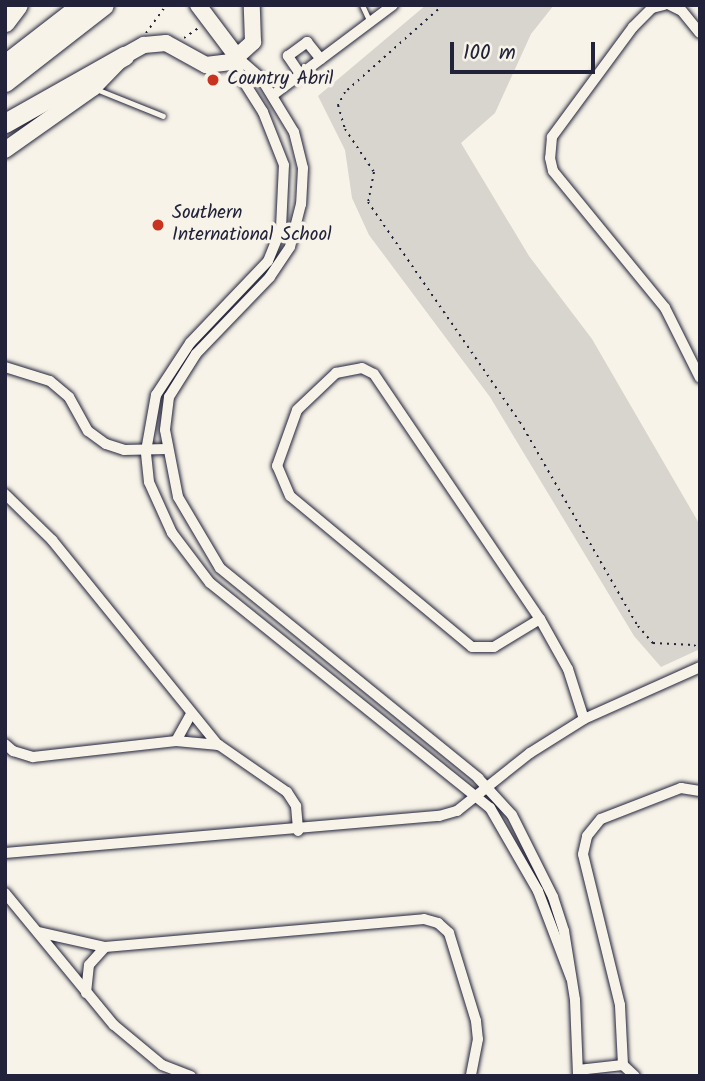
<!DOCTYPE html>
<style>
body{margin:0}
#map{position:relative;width:705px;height:1081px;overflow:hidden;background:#f7f3e8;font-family:Kalam,sans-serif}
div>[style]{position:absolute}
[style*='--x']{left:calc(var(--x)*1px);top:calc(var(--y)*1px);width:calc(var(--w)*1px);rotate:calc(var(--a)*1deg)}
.green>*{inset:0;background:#d8d5cf}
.path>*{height:2px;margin-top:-1px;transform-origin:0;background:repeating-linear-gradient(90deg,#22223b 0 2px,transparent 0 7px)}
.roads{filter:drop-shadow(0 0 2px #22223b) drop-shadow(0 0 2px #22223b)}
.lane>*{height:5px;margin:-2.5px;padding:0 2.5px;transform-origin:2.5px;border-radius:2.5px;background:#f7f3e8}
.street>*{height:10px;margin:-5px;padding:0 5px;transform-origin:5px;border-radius:5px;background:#f7f3e8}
.secondary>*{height:16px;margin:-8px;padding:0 8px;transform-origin:8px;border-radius:8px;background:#f7f3e8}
.highway>*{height:19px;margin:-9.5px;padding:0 9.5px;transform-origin:9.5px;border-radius:9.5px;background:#f7f3e8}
.dots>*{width:19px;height:19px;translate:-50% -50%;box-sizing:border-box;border:4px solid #f7f3e8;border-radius:50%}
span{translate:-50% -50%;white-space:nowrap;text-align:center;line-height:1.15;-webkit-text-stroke:7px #f7f3e8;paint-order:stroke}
.poi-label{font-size:19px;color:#22223b}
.left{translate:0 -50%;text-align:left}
.frame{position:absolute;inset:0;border:7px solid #22223b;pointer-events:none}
.scale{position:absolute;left:450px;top:42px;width:145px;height:32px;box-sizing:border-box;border:4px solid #22223b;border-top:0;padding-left:9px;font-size:21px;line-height:24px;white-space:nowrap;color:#22223b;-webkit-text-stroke:5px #f7f3e8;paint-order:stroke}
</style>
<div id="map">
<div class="green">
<div style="clip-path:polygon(426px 5px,554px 5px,531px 34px,495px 113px,461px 143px,529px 256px,592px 339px,700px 525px,700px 649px,661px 667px,634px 636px,490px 397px,369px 235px,352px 198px,345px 150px,318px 96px)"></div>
</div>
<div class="path">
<div style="--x:443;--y:5;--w:131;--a:138.4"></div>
<div style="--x:345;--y:92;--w:15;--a:118"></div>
<div style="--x:338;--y:105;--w:25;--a:74"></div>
<div style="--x:345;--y:129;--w:52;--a:56"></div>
<div style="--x:374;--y:172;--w:31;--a:101"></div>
<div style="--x:368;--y:202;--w:267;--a:55.4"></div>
<div style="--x:520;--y:422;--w:236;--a:60"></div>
<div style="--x:638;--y:626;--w:23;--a:49"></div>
<div style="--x:653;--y:643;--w:41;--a:2.8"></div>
<div style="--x:694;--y:645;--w:7;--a:34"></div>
<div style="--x:146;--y:33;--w:34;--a:-54"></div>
<div style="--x:184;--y:38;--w:19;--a:-35"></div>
</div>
<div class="roads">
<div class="lane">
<div style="--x:362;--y:5;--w:19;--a:65"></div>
<div style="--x:96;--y:89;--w:72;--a:21.9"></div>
</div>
<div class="street">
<div style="--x:664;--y:5;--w:12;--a:166"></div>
<div style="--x:652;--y:8;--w:27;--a:135"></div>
<div style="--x:633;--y:27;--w:137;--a:126.4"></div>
<div style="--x:552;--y:137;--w:21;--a:95"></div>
<div style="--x:550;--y:158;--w:13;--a:77"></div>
<div style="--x:553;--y:171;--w:177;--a:50.7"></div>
<div style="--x:665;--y:308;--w:78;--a:63.4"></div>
<div style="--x:670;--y:5;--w:13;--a:27"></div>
<div style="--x:682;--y:11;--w:28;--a:51"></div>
<div style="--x:300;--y:74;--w:22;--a:-124"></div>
<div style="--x:288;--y:56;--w:24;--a:-36"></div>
<div style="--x:307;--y:42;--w:22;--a:51"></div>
<div style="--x:273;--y:95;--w:150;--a:-36.9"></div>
<div style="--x:5;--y:367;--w:47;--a:17.3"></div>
<div style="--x:50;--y:381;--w:25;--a:40"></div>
<div style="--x:69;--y:397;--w:39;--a:61"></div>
<div style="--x:88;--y:431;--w:22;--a:36"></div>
<div style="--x:106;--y:444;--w:19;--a:18"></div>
<div style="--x:124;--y:450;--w:43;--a:-1.3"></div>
<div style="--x:5;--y:494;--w:66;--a:44.4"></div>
<div style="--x:52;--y:540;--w:264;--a:51"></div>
<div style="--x:540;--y:619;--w:54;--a:148.7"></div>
<div style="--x:494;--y:647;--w:22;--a:180"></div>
<div style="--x:472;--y:647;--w:236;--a:-140.3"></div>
<div style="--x:290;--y:496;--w:33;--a:-113"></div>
<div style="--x:277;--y:466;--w:59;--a:-70.3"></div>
<div style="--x:297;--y:410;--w:54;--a:-43.5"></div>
<div style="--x:336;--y:373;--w:26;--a:-11"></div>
<div style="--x:362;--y:368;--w:13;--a:27"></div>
<div style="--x:374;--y:374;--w:296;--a:55.9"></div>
<div style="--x:540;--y:619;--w:57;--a:60.8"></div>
<div style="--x:568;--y:669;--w:52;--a:72.3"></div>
<div style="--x:176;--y:741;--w:29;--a:-61"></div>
<div style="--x:5;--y:744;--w:11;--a:41"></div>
<div style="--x:13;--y:751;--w:21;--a:17"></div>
<div style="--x:33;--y:757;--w:144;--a:-6.4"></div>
<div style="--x:176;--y:741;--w:43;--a:5.3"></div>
<div style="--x:219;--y:745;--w:83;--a:34.7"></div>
<div style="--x:287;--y:792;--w:17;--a:57"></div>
<div style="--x:296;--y:806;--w:25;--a:85"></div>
<div style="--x:5;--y:853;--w:436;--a:-4.9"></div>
<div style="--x:439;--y:816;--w:19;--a:-16"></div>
<div style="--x:457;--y:811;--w:93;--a:-38.5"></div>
<div style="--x:530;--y:753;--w:64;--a:-32.2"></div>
<div style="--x:584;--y:719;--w:127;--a:-24.1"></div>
<div style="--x:5;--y:893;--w:171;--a:50.5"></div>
<div style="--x:114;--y:1025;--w:62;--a:39.8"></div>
<div style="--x:162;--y:1065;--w:31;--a:21"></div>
<div style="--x:38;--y:932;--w:69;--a:12.6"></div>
<div style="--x:105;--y:947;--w:320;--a:-5"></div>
<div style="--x:424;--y:919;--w:15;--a:16"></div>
<div style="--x:438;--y:923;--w:15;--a:42"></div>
<div style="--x:449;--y:933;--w:92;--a:72.9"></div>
<div style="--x:476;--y:1021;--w:18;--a:84"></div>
<div style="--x:478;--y:1039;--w:38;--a:101"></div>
<div style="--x:571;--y:978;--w:93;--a:-110.8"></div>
<div style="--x:538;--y:891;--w:96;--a:-120"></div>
<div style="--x:490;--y:808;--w:359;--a:-141.2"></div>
<div style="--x:210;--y:583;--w:63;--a:-127.2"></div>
<div style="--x:172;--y:533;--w:56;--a:-114.3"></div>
<div style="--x:149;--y:482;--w:31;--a:-96"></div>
<div style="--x:146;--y:451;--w:57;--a:-79.9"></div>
<div style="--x:156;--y:395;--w:62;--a:-56.8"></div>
<div style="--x:190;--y:343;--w:113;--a:-46.4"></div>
<div style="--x:268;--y:261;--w:35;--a:-68"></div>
<div style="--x:281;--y:228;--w:63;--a:-87.3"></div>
<div style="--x:284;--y:165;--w:57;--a:-111.6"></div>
<div style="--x:263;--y:112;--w:45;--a:-122.3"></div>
<div style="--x:239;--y:74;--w:16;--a:-94"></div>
<div style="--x:238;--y:58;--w:30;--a:41"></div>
<div style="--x:261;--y:78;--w:63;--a:58.6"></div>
<div style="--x:294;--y:132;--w:37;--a:76"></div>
<div style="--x:303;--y:168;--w:36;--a:93"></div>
<div style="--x:301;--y:204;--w:44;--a:104.3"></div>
<div style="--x:290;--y:247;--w:36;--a:124"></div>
<div style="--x:270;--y:277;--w:107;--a:133.9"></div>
<div style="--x:196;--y:354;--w:51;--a:122.1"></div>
<div style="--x:169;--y:397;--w:33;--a:97"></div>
<div style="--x:165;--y:430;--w:68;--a:79"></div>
<div style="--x:178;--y:497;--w:82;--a:59.4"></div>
<div style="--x:220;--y:568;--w:333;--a:39.1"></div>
<div style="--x:478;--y:778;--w:50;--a:47.4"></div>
<div style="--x:512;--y:815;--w:92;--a:63.4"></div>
<div style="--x:553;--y:897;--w:36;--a:72"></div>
<div style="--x:564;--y:931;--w:70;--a:80.9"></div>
<div style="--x:575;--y:1000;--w:76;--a:87.7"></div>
<div style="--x:86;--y:993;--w:28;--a:-84"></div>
<div style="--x:89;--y:965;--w:24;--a:-48"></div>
<div style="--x:623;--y:1065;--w:16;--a:43"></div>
<div style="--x:578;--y:1070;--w:45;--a:-6.3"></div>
<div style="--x:623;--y:1065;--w:60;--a:-92.9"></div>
<div style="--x:620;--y:1005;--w:155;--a:-103.8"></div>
<div style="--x:583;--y:854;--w:18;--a:-77"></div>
<div style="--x:587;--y:836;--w:22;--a:-51"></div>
<div style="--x:601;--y:819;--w:86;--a:-21.2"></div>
<div style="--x:681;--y:788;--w:19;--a:9"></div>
</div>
<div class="secondary">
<div style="--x:198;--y:5;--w:66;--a:53"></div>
<div style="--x:5;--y:150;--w:108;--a:-35.2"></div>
<div style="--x:93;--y:88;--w:45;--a:-45.9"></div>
<div style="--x:124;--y:56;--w:23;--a:-29"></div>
<div style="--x:144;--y:45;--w:22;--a:-5"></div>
<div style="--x:166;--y:43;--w:46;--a:28.8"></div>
<div style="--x:206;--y:65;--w:25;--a:-7"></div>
<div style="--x:231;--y:62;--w:30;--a:-42"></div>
<div style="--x:253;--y:42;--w:37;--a:-92"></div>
</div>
<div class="highway">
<div style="--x:5;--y:22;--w:21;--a:-53"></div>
<div style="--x:5;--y:64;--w:96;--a:-37.8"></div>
<div style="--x:5;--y:82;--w:125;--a:-37.9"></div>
<div style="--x:5;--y:123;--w:137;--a:-29.4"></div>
</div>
</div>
<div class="dots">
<div style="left:213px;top:80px;background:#c8321e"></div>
<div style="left:158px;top:225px;background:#c8321e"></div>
</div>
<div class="poi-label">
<span class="left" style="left:227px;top:80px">Country Abril</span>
<span class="left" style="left:172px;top:225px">Southern<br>International School</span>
</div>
<div class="frame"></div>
<div class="scale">100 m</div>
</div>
